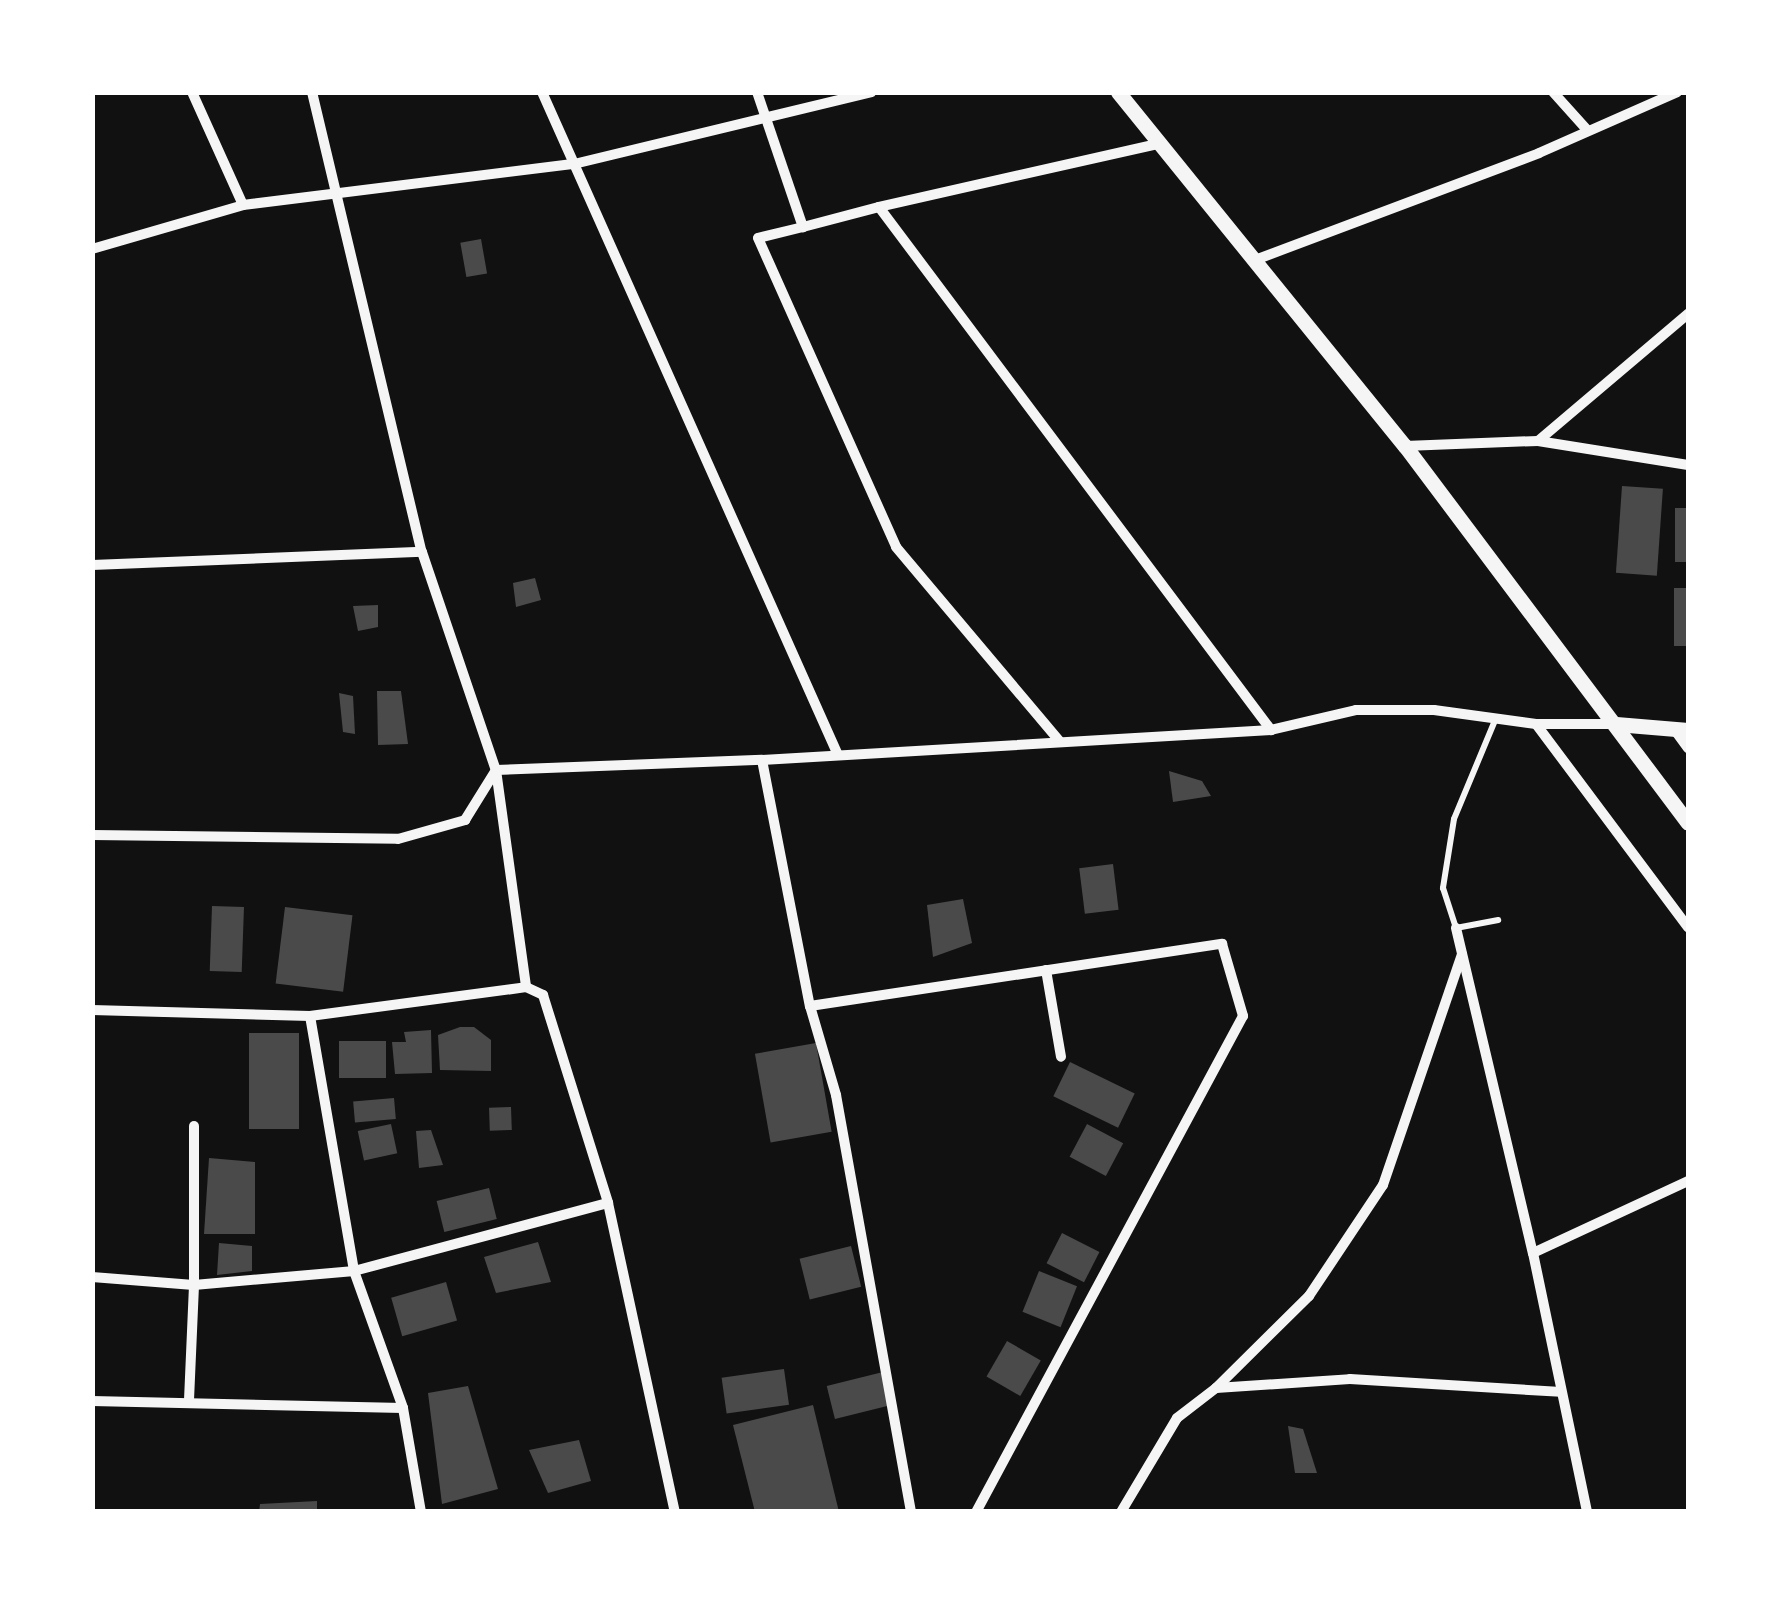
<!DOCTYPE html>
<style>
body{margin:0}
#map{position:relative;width:1781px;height:1604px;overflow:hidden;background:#111;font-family:Lora,serif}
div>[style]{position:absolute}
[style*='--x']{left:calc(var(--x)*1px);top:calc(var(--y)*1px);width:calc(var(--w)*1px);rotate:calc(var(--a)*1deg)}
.building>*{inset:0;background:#4a4a4a;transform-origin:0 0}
.service>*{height:6px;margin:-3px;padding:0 3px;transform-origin:3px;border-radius:3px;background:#f5f5f5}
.minor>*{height:10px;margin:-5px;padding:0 5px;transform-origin:5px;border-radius:5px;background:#f5f5f5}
.tertiary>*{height:15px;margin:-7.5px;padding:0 7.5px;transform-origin:7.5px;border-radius:7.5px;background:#f5f5f5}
span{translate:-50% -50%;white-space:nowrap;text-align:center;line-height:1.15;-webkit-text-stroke:8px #fff;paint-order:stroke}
.frame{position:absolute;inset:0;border:95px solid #fff;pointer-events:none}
</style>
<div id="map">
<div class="building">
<div style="left:481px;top:239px;width:35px;height:21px;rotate:80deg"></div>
<div style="left:1622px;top:486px;width:41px;height:87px;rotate:4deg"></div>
<div style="left:1675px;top:508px;width:13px;height:54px"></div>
<div style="clip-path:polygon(535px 578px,541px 600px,516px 607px,513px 583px)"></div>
<div style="left:1674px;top:588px;width:14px;height:58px"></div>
<div style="clip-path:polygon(378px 605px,378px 627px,358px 631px,353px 606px)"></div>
<div style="clip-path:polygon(377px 691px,401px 691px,408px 744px,378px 745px)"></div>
<div style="clip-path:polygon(339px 693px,353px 696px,355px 734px,343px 732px)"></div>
<div style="clip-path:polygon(1169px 771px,1202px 781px,1211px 796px,1173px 802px)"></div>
<div style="left:1113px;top:864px;width:46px;height:34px;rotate:83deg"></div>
<div style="clip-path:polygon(963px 899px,972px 943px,933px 957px,927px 905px)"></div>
<div style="left:212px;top:906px;width:32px;height:65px;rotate:2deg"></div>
<div style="left:285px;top:907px;width:68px;height:77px;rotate:7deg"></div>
<div style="clip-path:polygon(460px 1027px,474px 1027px,491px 1040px,491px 1071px,440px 1070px,438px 1035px)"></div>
<div style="clip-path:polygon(431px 1030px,432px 1073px,395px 1074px,392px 1042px,406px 1042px,404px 1032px)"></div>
<div style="left:249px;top:1033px;width:50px;height:96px"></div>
<div style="left:339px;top:1041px;width:47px;height:37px"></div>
<div style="left:816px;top:1043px;width:90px;height:62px;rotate:80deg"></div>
<div style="left:1070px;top:1062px;width:72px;height:38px;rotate:26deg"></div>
<div style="left:394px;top:1098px;width:21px;height:41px;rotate:85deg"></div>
<div style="left:511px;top:1107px;width:23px;height:22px;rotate:88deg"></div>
<div style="left:391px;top:1124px;width:30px;height:34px;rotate:78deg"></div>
<div style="left:1087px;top:1124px;width:41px;height:37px;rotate:28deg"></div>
<div style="clip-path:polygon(431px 1130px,443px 1165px,419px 1168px,416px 1131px)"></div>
<div style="clip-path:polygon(209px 1158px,255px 1162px,255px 1234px,204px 1234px)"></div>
<div style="left:489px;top:1188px;width:32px;height:54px;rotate:76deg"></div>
<div style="left:1062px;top:1233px;width:42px;height:34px;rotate:27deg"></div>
<div style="clip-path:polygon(538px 1242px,551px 1282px,496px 1293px,484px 1257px)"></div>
<div style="clip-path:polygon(219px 1243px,252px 1246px,252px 1271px,217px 1275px)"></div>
<div style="left:851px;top:1246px;width:42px;height:53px;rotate:76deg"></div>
<div style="left:1039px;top:1271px;width:41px;height:44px;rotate:22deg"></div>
<div style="left:446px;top:1282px;width:40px;height:57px;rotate:74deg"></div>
<div style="left:1007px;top:1341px;width:39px;height:41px;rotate:30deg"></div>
<div style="left:784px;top:1369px;width:36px;height:63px;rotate:82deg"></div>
<div style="left:883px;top:1372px;width:34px;height:58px;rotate:76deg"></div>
<div style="clip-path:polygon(468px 1386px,498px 1489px,442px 1504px,428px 1393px)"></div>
<div style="clip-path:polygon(813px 1405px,839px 1512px,755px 1512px,733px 1425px)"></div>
<div style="clip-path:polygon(1288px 1426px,1303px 1429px,1317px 1473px,1295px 1473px)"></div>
<div style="clip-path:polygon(579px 1440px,591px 1481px,548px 1493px,529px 1450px)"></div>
<div style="clip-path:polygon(317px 1501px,317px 1512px,259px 1512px,260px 1504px)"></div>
</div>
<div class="service">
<div style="--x:1496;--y:718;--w:109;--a:112.6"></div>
<div style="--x:1454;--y:819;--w:70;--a:99.1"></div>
<div style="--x:1443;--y:888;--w:42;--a:72"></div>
<div style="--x:1456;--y:928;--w:43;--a:-10.8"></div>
</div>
<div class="minor">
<div style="--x:192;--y:92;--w:124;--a:65.7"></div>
<div style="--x:243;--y:205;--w:334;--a:-7.1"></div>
<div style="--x:574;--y:164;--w:306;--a:-13.6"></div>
<div style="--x:312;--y:92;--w:473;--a:76.6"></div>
<div style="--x:422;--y:552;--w:230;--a:71.3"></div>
<div style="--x:496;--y:770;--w:219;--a:82.1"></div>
<div style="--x:526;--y:987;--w:19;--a:25"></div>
<div style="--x:543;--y:995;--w:218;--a:72.6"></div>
<div style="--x:608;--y:1203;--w:316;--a:77.8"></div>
<div style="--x:542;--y:92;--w:726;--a:65.94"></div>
<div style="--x:757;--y:92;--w:143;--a:71.2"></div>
<div style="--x:803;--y:227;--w:46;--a:166.3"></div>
<div style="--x:758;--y:238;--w:338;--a:65.9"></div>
<div style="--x:896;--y:547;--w:255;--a:49.9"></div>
<div style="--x:1553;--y:92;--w:52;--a:48.1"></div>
<div style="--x:1162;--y:143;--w:290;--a:167.3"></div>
<div style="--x:879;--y:207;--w:654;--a:53.15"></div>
<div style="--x:803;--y:227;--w:79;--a:-14.7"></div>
<div style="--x:92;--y:249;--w:157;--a:-16.2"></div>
<div style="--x:1255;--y:260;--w:303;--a:-20.6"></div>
<div style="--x:1539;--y:153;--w:151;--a:-23.8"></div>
<div style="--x:1538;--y:441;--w:197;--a:-40.3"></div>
<div style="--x:1405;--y:446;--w:133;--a:-2.2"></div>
<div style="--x:1538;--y:441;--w:152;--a:9.1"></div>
<div style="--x:92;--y:565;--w:330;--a:-2.3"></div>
<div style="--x:1536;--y:724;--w:254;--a:53.2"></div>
<div style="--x:1674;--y:729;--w:24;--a:54"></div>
<div style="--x:762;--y:760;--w:251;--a:79"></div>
<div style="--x:810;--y:1006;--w:93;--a:73.7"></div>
<div style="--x:836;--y:1095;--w:424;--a:79.8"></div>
<div style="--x:92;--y:835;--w:306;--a:0.7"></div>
<div style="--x:398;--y:839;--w:70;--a:-15.8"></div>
<div style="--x:465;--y:820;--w:59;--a:-58.2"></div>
<div style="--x:496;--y:770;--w:266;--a:-2.2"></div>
<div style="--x:762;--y:760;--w:510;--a:-3.37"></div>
<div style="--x:1271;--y:730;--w:87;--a:-13.2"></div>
<div style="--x:1356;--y:710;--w:78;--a:0"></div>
<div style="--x:1434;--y:710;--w:103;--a:7.8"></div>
<div style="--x:1536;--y:724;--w:79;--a:0"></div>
<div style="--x:1456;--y:928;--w:334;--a:76.7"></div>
<div style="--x:1533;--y:1253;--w:265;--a:78.2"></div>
<div style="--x:1046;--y:970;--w:88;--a:80.2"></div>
<div style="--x:810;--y:1006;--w:417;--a:-8.6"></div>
<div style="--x:1222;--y:944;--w:75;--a:73.7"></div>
<div style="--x:1243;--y:1016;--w:563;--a:118.29"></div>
<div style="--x:92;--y:1010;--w:218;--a:1.6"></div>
<div style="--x:310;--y:1016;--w:218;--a:-7.6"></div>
<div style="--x:310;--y:1016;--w:259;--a:80.2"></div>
<div style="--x:354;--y:1271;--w:145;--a:70.3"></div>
<div style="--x:403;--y:1408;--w:106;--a:80.2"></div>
<div style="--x:1533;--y:1253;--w:171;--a:-24.9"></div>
<div style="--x:92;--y:1277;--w:102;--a:4.5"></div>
<div style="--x:194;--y:1285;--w:159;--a:-90"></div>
<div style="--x:1216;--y:1388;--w:131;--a:-44.7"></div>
<div style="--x:1309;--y:1296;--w:133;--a:-56.3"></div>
<div style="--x:1383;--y:1185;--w:244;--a:-71.1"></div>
<div style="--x:189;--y:1400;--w:115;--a:-87.5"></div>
<div style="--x:194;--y:1285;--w:161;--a:-5"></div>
<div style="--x:354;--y:1271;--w:263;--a:-15"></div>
<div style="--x:92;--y:1401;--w:311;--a:1.3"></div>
<div style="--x:1121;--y:1512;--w:109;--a:-59.2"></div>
<div style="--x:1177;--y:1418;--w:49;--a:-37.6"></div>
<div style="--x:1216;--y:1388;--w:134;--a:-3.8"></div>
<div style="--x:1350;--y:1379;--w:211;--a:3.5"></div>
</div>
<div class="tertiary">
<div style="--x:1118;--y:92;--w:456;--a:51"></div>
<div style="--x:1405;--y:446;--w:471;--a:53.1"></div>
<div style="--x:1616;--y:724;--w:72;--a:4.8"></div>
</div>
<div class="frame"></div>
</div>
